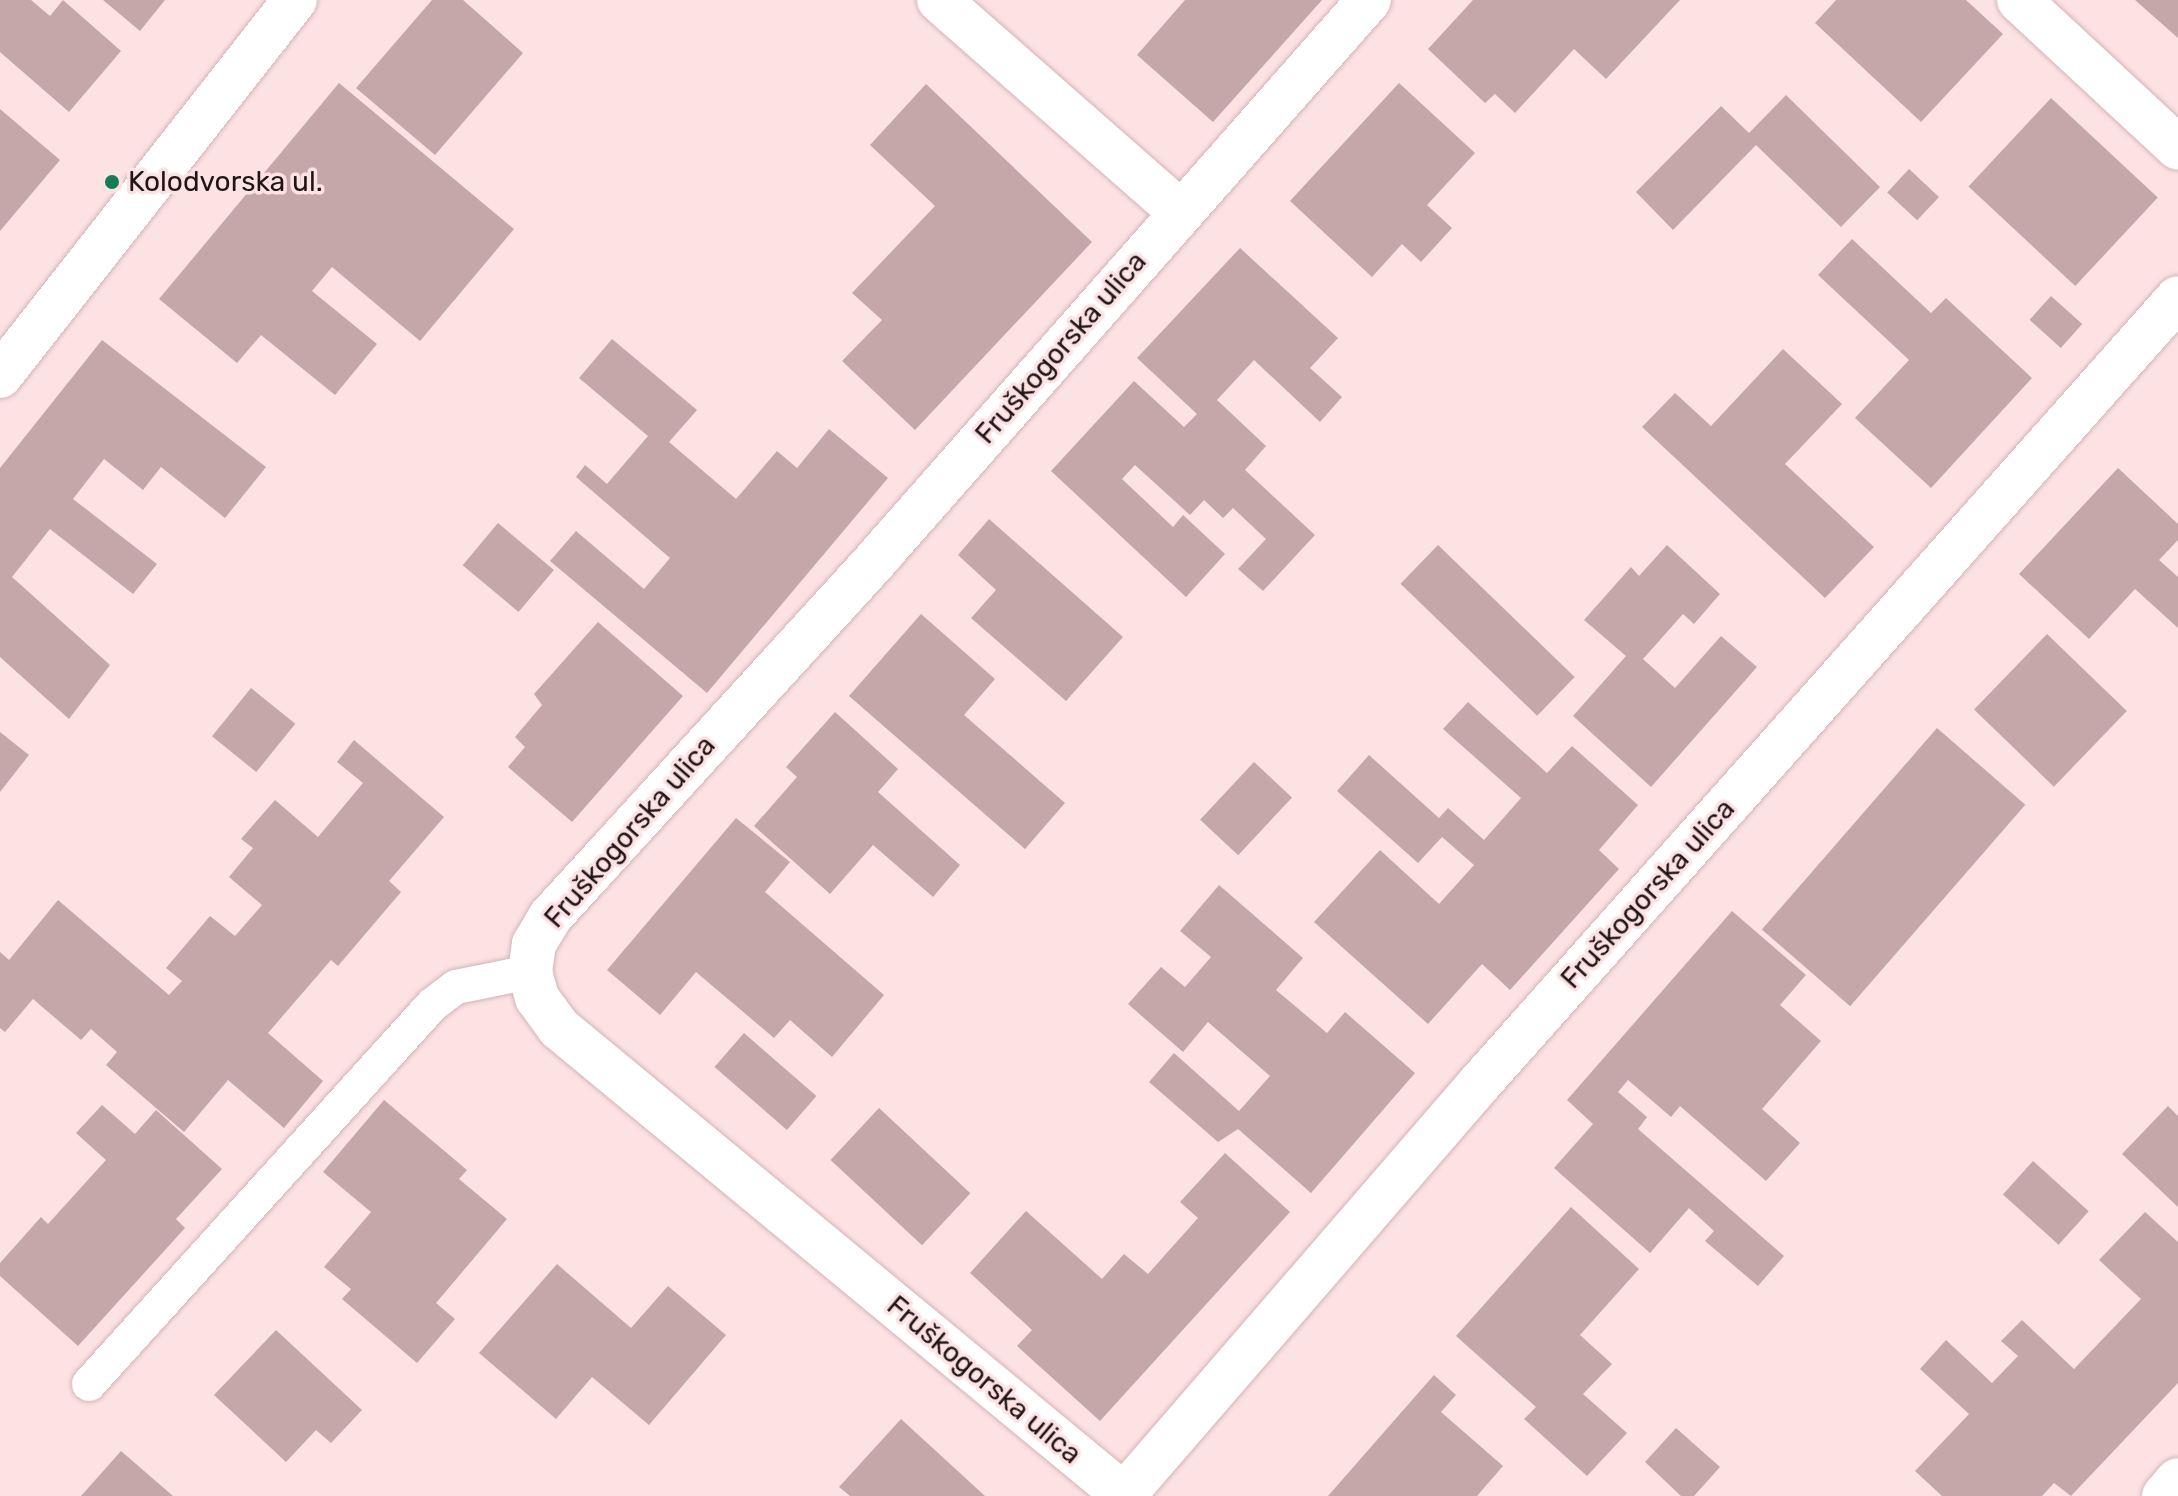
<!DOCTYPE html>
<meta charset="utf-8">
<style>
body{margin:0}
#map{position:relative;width:2178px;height:1496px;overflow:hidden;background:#fde2e4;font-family:Rubik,sans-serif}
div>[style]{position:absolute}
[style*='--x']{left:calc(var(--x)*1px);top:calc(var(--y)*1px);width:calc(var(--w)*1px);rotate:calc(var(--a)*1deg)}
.building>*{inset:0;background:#c5a6a9;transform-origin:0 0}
.roads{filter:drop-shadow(0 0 2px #d3b4b6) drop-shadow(0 0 2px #d3b4b6)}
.lane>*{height:34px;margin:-17px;padding:0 17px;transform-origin:17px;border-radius:17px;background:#fff}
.street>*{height:44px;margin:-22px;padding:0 22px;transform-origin:22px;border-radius:22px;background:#fff}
.secondary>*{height:44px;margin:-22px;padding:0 22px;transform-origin:22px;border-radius:22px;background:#fff}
.dots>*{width:22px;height:22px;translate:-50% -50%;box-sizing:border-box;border:4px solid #fde2e4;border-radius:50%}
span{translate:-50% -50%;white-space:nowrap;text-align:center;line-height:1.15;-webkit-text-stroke:7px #fde2e4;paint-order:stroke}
.poi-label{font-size:28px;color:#201516}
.left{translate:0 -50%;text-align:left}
.street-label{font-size:28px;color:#201516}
</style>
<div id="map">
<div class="building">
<div style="clip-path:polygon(0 0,31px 0,50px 16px,63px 0,121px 51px,69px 112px,0 52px)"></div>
<div style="clip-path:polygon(103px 0,165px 0,140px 31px)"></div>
<div style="clip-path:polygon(432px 0,463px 0,523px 53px,435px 155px,356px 88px)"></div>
<div style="clip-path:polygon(1185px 0,1322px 0,1213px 122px,1137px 55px)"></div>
<div style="clip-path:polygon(1473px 0,1680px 0,1606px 79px,1574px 49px,1515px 113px,1495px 94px,1485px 103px,1428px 49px)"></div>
<div style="clip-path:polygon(1836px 0,1966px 0,2003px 34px,1921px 122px,1815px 23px)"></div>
<div style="clip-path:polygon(2135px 0,2178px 0,2178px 38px)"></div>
<div style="clip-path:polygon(339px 83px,514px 229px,420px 341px,332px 267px,312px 291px,377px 344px,335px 395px,261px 335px,237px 363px,159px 299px)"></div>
<div style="clip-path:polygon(1399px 83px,1475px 153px,1427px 205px,1452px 228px,1421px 262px,1402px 244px,1372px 277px,1290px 201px)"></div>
<div style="clip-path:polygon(926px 84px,1092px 242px,915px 430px,842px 361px,882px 320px,852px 293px,935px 206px,870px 145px)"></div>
<div style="clip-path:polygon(1786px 95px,1880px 187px,1841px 227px,1756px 145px,1673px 230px,1636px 192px,1721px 106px,1749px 133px)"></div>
<div style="left:2051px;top:98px;width:146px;height:121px;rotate:43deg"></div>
<div style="clip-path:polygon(0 109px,60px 160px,0 231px)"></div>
<div style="left:1909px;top:169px;width:41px;height:32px;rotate:43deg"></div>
<div style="clip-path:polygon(1852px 239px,1931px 313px,1946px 298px,2032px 378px,1931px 488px,1855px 418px,1909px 360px,1818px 275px)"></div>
<div style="clip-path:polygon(1240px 248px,1338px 338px,1310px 368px,1342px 397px,1320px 422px,1254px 360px,1217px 400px,1266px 446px,1245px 470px,1315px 535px,1263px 591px,1238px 569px,1266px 539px,1233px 508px,1223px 518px,1204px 500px,1190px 515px,1135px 465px,1122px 479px,1173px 527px,1183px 515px,1225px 554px,1186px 597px,1051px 471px,1134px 381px,1184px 427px,1197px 414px,1137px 358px)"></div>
<div style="left:2051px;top:296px;width:42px;height:32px;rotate:42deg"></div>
<div style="clip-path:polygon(612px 339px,697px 410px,669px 442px,736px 499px,777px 451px,797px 468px,829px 429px,888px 478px,707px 693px,550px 561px,576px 531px,644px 589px,670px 558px,576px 477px,585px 465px,607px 484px,648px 436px,579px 378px)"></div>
<div style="clip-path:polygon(102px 340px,266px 467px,225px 518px,161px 467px,143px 490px,104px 459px,73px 499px,157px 564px,133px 594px,50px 529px,12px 577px,110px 665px,69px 719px,0 657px,0 468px)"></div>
<div style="clip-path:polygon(1783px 349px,1842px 404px,1785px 464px,1874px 547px,1825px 598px,1642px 427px,1675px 393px,1711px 426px)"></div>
<div style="clip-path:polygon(2118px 468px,2178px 524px,2178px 540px,2159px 560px,2178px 577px,2178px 628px,2135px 589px,2089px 639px,2019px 574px)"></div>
<div style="clip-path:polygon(989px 519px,1123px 637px,1066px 701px,971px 618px,996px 590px,958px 555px)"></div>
<div style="left:498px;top:523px;width:73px;height:55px;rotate:40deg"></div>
<div style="left:1438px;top:545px;width:190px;height:54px;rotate:44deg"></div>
<div style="clip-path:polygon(1667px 545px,1720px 594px,1694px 624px,1683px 614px,1643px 659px,1675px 688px,1721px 636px,1757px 667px,1651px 787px,1573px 716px,1626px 656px,1584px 620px,1631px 567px,1639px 576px)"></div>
<div style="clip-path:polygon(921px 614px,995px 679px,964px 715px,1065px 803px,1025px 849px,849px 696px)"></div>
<div style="clip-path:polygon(598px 622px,683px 696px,572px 822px,508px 767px,525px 747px,515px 737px,542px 705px,534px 694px)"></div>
<div style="left:2047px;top:634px;width:111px;height:105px;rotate:44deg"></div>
<div style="left:251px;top:688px;width:57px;height:62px;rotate:39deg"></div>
<div style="clip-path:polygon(1468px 702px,1547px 773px,1572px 746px,1638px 805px,1599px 850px,1619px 869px,1510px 990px,1482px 964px,1428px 1024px,1314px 922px,1380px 850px,1439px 904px,1474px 865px,1442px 837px,1418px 863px,1337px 791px,1369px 755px,1439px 818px,1448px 808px,1484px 840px,1521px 798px,1443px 729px)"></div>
<div style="clip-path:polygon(835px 712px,898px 769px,878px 792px,960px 865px,933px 897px,873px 845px,830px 894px,754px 826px,797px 777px,786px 767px)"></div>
<div style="left:1937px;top:728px;width:117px;height:267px;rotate:41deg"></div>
<div style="clip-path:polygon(0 732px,29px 755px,0 792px)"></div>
<div style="clip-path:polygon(354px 740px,444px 817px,389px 881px,401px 892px,338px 966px,331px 960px,268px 1033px,323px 1081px,284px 1128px,228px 1080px,184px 1132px,106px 1065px,117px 1052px,91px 1029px,81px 1040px,33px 999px,5px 1032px,0 1028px,0 952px,9px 960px,58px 900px,169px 995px,182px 981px,166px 968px,210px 916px,235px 936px,262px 905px,229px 877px,253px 848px,241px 839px,275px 800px,318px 837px,363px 783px,337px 762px)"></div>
<div style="left:1254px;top:762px;width:52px;height:79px;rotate:43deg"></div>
<div style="clip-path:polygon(736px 818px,790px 862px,765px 892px,884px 995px,832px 1057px,790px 1020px,774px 1038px,696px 972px,660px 1015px,607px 970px)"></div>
<div style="clip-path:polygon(1219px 885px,1303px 958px,1276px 990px,1327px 1033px,1345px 1012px,1415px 1073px,1311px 1193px,1238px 1129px,1218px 1142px,1149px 1082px,1174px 1053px,1239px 1111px,1270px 1076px,1208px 1022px,1183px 1052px,1128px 1004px,1161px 967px,1185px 987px,1211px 957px,1180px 931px)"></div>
<div style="clip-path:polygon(1732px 911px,1806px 975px,1780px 1005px,1821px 1041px,1762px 1109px,1800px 1143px,1766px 1181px,1680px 1106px,1671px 1117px,1628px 1080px,1618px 1092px,1647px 1117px,1638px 1129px,1784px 1256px,1758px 1286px,1705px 1241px,1714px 1231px,1689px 1208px,1650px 1253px,1554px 1168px,1593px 1124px,1567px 1100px)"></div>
<div style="left:744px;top:1033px;width:96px;height:45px;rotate:41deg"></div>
<div style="clip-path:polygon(384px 1100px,467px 1170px,459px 1179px,507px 1219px,436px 1303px,455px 1319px,417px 1363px,342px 1299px,351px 1289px,324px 1267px,371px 1212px,323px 1172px)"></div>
<div style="clip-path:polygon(102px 1105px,135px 1134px,156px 1110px,222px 1169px,176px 1219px,185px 1228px,78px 1346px,0 1276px,0 1263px,41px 1217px,48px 1224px,106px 1160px,76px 1133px)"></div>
<div style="clip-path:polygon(2168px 1106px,2178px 1116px,2178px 1207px,2122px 1154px)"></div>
<div style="left:879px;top:1108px;width:125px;height:71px;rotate:43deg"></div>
<div style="clip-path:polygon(1225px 1153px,1290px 1212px,1100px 1421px,1017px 1346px,1032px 1330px,970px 1273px,1026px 1211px,1102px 1279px,1124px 1254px,1148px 1274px,1198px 1218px,1180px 1202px)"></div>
<div style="left:2033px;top:1161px;width:75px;height:45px;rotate:42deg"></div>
<div style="clip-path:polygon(1571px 1207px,1639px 1269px,1580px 1335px,1612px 1364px,1583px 1394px,1627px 1433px,1587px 1476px,1524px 1419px,1536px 1407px,1456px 1336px)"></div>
<div style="clip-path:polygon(2145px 1212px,2178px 1242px,2178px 1383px,2071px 1496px,2054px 1483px,2042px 1496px,1942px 1496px,1915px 1471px,1969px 1414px,1920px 1369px,1946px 1340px,1992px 1383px,2018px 1356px,2001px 1341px,2022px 1320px,2074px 1369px,2141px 1299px,2099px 1260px)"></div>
<div style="clip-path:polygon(557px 1264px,631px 1328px,668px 1286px,726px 1335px,649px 1425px,592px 1377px,556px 1419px,479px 1353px)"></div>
<div style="clip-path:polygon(276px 1330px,362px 1410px,331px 1443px,316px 1430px,286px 1462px,214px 1395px)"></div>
<div style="clip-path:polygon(1434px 1375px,1456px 1395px,1441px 1412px,1503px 1466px,1477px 1496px,1328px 1496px)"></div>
<div style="clip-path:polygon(901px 1419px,985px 1496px,850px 1496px,839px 1487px)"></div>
<div style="clip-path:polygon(1676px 1428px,1720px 1467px,1694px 1496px,1681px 1496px,1645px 1462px)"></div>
<div style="clip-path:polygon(121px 1451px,173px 1496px,81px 1496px)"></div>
</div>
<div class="roads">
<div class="lane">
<div style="--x:89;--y:1384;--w:511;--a:-47.85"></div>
<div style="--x:432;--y:1005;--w:30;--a:-37"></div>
<div style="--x:456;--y:987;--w:76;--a:-11.5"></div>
</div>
<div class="street">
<div style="--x:939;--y:0;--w:321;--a:41.3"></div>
<div style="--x:2019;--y:0;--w:217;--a:42.9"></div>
<div style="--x:1124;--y:1495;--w:733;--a:-140.42"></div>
<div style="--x:559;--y:1028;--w:37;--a:-126"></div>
<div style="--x:537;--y:998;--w:27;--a:-105"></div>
<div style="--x:530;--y:972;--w:28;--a:-82"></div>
<div style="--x:534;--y:944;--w:31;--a:-59"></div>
<div style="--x:550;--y:917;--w:491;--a:-47.6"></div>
<div style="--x:881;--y:554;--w:738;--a:-48.62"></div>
<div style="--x:1123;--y:1496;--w:546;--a:-49.16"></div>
<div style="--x:1480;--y:1083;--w:1050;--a:-48.36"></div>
<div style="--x:2164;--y:1496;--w:21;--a:-49"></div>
</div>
<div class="secondary">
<div style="--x:0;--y:376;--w:478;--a:-51.9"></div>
</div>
</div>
<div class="dots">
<div style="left:112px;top:182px;background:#147c56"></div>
</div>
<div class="poi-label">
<span class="left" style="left:128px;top:182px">Kolodvorska ul.</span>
</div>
<div class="street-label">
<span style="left:1061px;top:348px;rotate:-49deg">Fruškogorska ulica</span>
<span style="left:630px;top:832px;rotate:-49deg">Fruškogorska ulica</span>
<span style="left:1648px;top:894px;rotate:-48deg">Fruškogorska ulica</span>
<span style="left:984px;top:1380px;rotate:40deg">Fruškogorska ulica</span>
</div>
</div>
